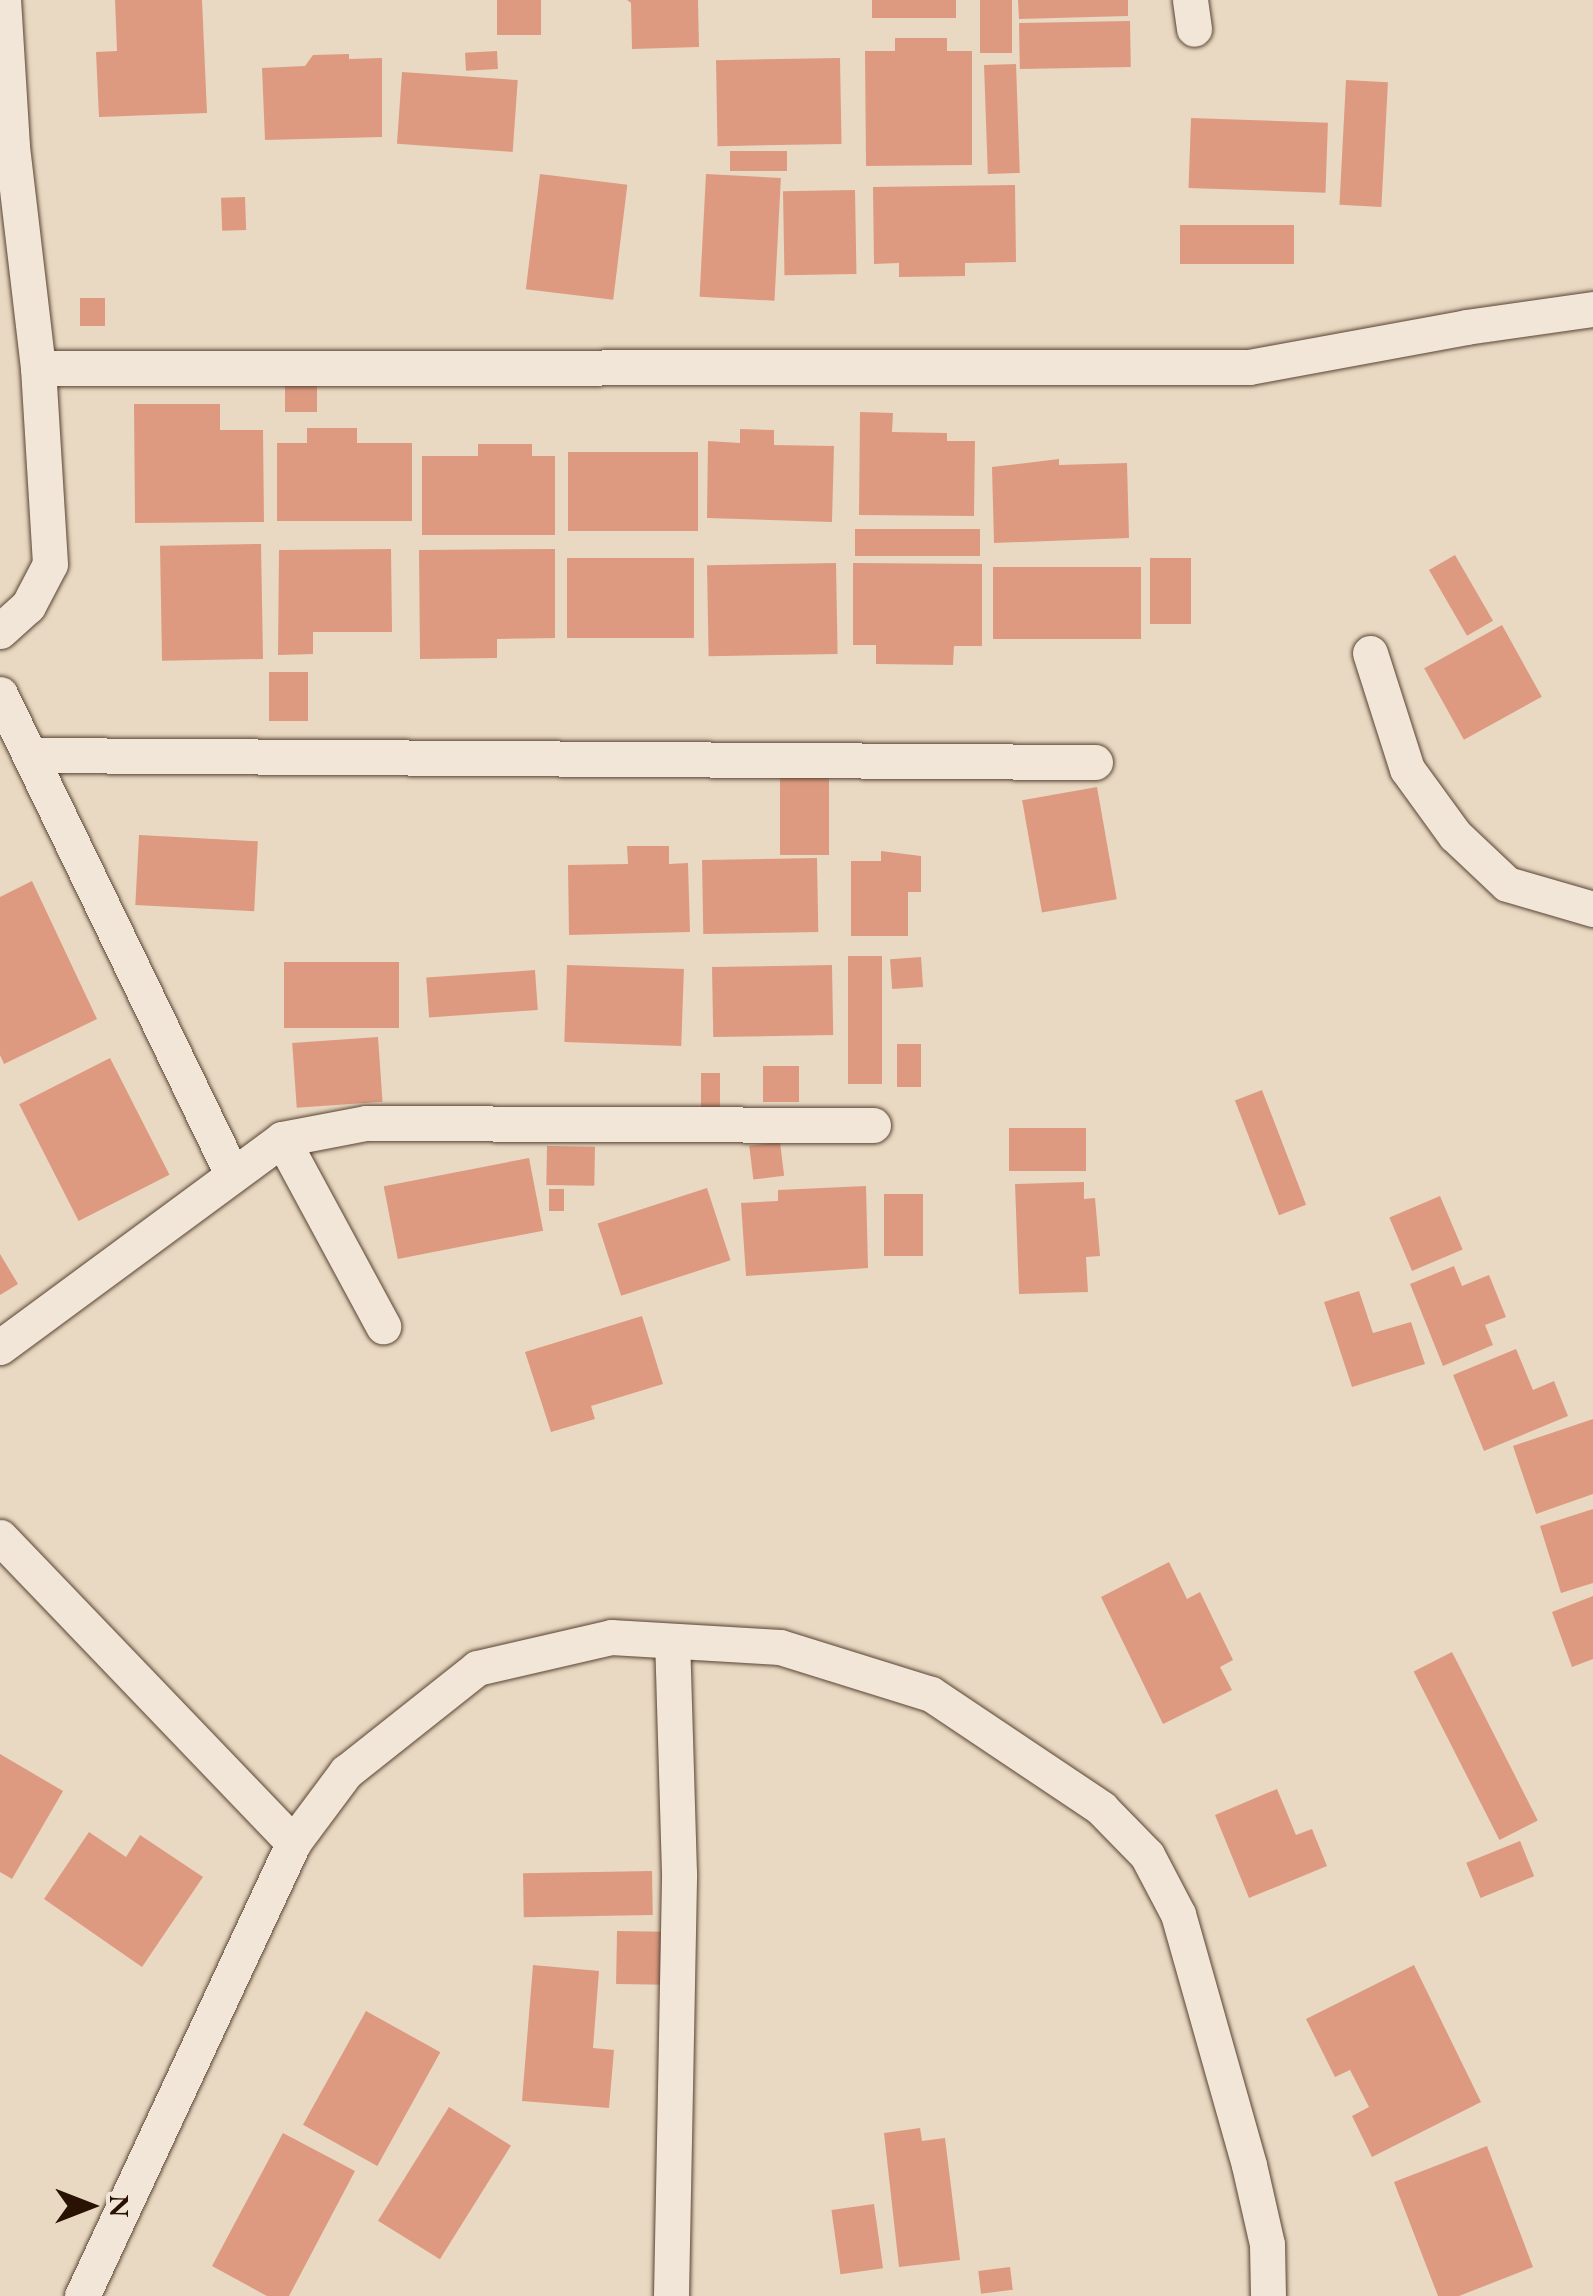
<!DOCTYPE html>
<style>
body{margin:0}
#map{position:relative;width:1593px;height:2296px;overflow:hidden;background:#e9d9c2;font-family:"EB Garamond",serif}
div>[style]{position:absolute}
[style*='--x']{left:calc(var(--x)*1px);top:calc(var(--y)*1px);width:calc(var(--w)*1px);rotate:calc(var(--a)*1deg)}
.building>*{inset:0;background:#dd9a81;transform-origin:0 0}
.roads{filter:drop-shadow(0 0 2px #594433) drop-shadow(0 0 2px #594433)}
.minor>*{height:35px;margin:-17.5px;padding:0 17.5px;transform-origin:17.5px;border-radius:17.5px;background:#f1e6d7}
span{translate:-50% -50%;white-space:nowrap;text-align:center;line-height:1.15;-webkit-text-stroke:8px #f1e6d7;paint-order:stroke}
.north{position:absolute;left:40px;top:2156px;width:100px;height:100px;-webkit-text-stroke:8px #f1e6d7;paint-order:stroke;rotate:90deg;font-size:28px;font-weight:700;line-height:40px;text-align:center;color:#291203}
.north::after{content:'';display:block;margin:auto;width:35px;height:45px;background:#291203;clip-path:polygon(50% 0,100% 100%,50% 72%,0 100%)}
</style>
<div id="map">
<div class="building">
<div style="clip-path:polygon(115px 0,202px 0,207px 113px,99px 117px,96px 52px,117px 51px)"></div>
<div style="left:497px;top:0;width:44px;height:35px"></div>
<div style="clip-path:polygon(627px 0,698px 0,699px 47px,632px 49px,631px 3px)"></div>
<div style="left:872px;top:0;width:84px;height:18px"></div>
<div style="left:980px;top:0;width:32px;height:53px"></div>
<div style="clip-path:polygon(1018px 0,1128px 0,1128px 16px,1019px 19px)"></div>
<div style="left:1130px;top:21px;width:46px;height:111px;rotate:89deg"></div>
<div style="clip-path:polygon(895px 38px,947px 38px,947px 51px,972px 51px,972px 165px,866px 166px,865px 51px,895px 51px)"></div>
<div style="left:497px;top:51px;width:18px;height:32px;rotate:87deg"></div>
<div style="clip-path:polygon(349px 54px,349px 59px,382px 58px,382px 137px,265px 140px,262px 68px,305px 66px,313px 55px)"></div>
<div style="left:840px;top:58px;width:86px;height:124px;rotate:89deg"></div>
<div style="left:1016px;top:64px;width:109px;height:32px;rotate:88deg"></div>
<div style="left:402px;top:72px;width:116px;height:72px;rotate:4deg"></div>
<div style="left:1346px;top:80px;width:42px;height:125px;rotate:3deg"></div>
<div style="left:1191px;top:118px;width:137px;height:70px;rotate:2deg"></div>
<div style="left:730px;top:151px;width:57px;height:20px"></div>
<div style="left:540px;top:174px;width:88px;height:116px;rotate:7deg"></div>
<div style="left:706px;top:174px;width:75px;height:123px;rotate:3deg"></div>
<div style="clip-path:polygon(1015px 185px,1016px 262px,965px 263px,965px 276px,899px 277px,899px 263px,874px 264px,873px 187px)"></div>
<div style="left:855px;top:190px;width:84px;height:72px;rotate:89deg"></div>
<div style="left:245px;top:197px;width:33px;height:24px;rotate:88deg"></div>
<div style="left:1180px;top:225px;width:114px;height:39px"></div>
<div style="left:105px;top:298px;width:28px;height:25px;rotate:90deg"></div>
<div style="left:285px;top:372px;width:32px;height:40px"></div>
<div style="clip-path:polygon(134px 404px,220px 404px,220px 430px,263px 430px,264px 522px,135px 523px)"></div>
<div style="clip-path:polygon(860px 412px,893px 413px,892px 432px,947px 433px,947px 441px,975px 441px,974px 516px,859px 515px)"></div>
<div style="clip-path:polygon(307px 428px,357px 428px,357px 443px,412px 443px,412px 521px,277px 521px,277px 443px,307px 443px)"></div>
<div style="clip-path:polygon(740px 429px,774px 430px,774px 445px,834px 446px,832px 522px,707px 518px,708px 441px,740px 443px)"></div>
<div style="clip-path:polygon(478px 444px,532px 444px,532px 456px,555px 456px,555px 535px,422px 535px,422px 456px,478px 456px)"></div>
<div style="left:568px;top:452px;width:130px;height:79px"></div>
<div style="clip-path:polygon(1059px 459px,1059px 465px,1127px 463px,1129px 538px,994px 543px,992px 467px)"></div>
<div style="left:980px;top:529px;width:27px;height:125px;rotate:90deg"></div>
<div style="left:261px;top:544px;width:115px;height:101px;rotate:89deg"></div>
<div style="clip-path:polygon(391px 549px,392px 632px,313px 632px,313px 654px,278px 655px,279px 550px)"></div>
<div style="clip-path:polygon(555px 549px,555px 638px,497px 639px,497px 658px,420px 659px,419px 550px)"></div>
<div style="left:1455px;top:555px;width:76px;height:30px;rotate:60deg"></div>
<div style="left:567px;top:558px;width:127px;height:80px"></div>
<div style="left:1150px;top:558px;width:41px;height:66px"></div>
<div style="left:836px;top:563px;width:91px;height:129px;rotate:89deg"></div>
<div style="clip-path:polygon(853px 563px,982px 564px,982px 646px,954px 646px,953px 665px,876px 664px,876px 645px,853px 645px)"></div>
<div style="left:1141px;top:567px;width:72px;height:148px;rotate:90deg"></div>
<div style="left:1502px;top:625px;width:82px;height:89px;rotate:61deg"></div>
<div style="left:269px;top:672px;width:39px;height:49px"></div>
<div style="left:780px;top:776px;width:49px;height:79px"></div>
<div style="left:1097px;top:787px;width:114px;height:76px;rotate:80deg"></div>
<div style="left:139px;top:835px;width:119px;height:70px;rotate:3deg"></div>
<div style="clip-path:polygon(627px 846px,669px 846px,669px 864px,688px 863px,690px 932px,569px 935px,568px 865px,628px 864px)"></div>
<div style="clip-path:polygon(881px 851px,921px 856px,921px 892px,908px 892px,908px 936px,851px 936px,851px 861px,881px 861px)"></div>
<div style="left:817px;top:858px;width:74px;height:115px;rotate:89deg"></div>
<div style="clip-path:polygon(32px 881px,97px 1019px,4px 1064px,0 1055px,0 897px)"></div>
<div style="left:848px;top:956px;width:34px;height:128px"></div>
<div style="left:921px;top:957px;width:30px;height:31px;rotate:86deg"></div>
<div style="left:284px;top:962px;width:115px;height:66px"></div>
<div style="left:567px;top:965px;width:117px;height:77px;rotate:2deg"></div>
<div style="left:832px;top:965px;width:70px;height:120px;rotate:89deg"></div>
<div style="left:535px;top:970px;width:40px;height:109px;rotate:86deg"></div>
<div style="left:378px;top:1037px;width:65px;height:86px;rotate:86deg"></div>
<div style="left:897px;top:1044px;width:24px;height:43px"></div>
<div style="left:110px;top:1058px;width:131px;height:102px;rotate:63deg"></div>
<div style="left:799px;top:1066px;width:36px;height:36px;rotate:90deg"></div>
<div style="left:701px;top:1073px;width:19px;height:34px"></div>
<div style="left:1262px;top:1090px;width:123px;height:29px;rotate:69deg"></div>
<div style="left:1086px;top:1128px;width:43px;height:77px;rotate:90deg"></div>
<div style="left:780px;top:1142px;width:34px;height:31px;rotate:83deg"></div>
<div style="left:547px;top:1146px;width:48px;height:39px;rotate:1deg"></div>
<div style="left:529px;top:1158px;width:74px;height:148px;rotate:79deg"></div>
<div style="clip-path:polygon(1084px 1182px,1084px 1199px,1095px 1198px,1100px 1256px,1086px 1257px,1088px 1292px,1019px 1294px,1015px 1184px)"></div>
<div style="clip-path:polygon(866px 1186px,868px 1268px,746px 1276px,741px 1203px,778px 1201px,778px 1190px)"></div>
<div style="left:707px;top:1188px;width:76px;height:115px;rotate:72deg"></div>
<div style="left:549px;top:1189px;width:15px;height:22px"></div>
<div style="left:884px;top:1194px;width:39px;height:62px"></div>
<div style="left:1440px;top:1196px;width:58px;height:55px;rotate:67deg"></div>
<div style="clip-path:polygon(0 1254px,18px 1284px,0 1295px)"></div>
<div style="clip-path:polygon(1454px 1266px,1462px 1286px,1489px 1275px,1506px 1317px,1485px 1325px,1493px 1345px,1443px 1366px,1410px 1284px)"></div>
<div style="clip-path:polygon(1359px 1291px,1373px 1333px,1411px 1322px,1425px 1364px,1352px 1387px,1324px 1302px)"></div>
<div style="clip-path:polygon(642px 1316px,663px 1384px,591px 1406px,595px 1419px,551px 1432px,525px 1352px)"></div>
<div style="clip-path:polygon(1516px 1349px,1533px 1390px,1554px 1381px,1568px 1416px,1484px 1451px,1453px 1375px)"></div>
<div style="clip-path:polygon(1593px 1419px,1593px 1494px,1536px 1514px,1513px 1446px)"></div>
<div style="clip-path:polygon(1593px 1509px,1593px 1583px,1561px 1593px,1540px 1526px)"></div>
<div style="clip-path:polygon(1169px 1562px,1187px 1599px,1200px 1592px,1233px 1660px,1220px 1667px,1232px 1690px,1163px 1724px,1101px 1597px)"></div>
<div style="clip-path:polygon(1593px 1596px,1593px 1659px,1572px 1667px,1552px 1612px)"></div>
<div style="left:1452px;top:1652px;width:189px;height:43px;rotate:63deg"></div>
<div style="clip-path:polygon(0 1754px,63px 1791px,12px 1879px,0 1872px)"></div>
<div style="clip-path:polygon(1277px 1789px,1296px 1835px,1312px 1829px,1327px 1866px,1249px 1898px,1215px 1815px)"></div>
<div style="clip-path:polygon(89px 1832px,126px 1857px,140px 1835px,203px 1877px,142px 1967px,44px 1899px)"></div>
<div style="left:1520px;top:1841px;width:38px;height:58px;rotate:68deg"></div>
<div style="left:652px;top:1871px;width:44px;height:129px;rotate:89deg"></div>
<div style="left:617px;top:1931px;width:49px;height:53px;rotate:1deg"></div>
<div style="clip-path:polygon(533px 1965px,599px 1971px,593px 2048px,614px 2050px,609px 2108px,522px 2101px)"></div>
<div style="clip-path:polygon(1414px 1965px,1481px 2102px,1372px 2157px,1352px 2116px,1369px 2107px,1350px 2070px,1335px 2077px,1306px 2019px)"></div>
<div style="left:366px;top:2011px;width:85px;height:130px;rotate:29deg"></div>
<div style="left:449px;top:2107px;width:73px;height:134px;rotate:32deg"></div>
<div style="clip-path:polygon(920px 2128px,922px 2141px,945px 2138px,960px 2260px,899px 2267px,884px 2133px)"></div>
<div style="clip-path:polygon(283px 2133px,355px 2171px,289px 2296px,267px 2296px,212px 2266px)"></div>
<div style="clip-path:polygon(1487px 2146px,1533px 2267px,1459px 2296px,1438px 2296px,1394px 2182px)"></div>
<div style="left:874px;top:2204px;width:65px;height:43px;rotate:82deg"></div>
<div style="left:1010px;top:2267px;width:23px;height:32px;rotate:83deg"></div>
</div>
<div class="roads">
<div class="minor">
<div style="--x:1190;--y:0;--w:29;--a:82"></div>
<div style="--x:38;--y:368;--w:1211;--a:-0.05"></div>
<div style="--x:1249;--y:367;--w:221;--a:-10.4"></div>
<div style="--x:1466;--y:327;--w:128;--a:-8.1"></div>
<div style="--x:0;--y:631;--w:38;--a:-42"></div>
<div style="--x:28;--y:606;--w:47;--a:-62.4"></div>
<div style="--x:50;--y:564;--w:196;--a:-93.5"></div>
<div style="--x:38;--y:368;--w:224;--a:-96.7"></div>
<div style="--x:12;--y:146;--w:146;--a:-93.5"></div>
<div style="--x:1370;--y:653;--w:122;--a:72.3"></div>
<div style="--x:1407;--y:769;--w:82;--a:54"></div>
<div style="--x:1455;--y:835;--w:71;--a:43.3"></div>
<div style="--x:1507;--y:884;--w:90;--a:16.2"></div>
<div style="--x:0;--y:694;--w:533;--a:64.2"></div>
<div style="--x:30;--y:755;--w:1065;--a:0.38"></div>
<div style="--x:282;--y:1139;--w:213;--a:61.6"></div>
<div style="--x:0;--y:1347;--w:350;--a:-36.4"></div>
<div style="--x:282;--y:1139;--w:86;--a:-10.8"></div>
<div style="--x:366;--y:1123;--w:507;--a:0.23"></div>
<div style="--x:0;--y:1537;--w:424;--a:46.2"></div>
<div style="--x:82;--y:2296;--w:500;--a:-65"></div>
<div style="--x:293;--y:1843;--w:89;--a:-53.3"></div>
<div style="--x:346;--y:1772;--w:167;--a:-38.4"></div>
<div style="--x:477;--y:1668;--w:138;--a:-13"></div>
<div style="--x:611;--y:1637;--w:169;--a:3.4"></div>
<div style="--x:780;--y:1647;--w:158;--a:17.3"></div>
<div style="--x:931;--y:1694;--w:205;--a:33.8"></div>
<div style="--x:1101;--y:1808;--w:66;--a:45.6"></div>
<div style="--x:1147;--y:1855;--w:67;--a:62.3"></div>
<div style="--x:1178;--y:1914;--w:261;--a:74.2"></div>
<div style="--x:1249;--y:2165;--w:81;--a:77.2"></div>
<div style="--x:1267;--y:2244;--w:52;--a:88.9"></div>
<div style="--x:671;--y:2296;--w:423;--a:-88.9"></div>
<div style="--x:679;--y:1873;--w:232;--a:-91.7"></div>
</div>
</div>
<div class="north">N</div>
</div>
